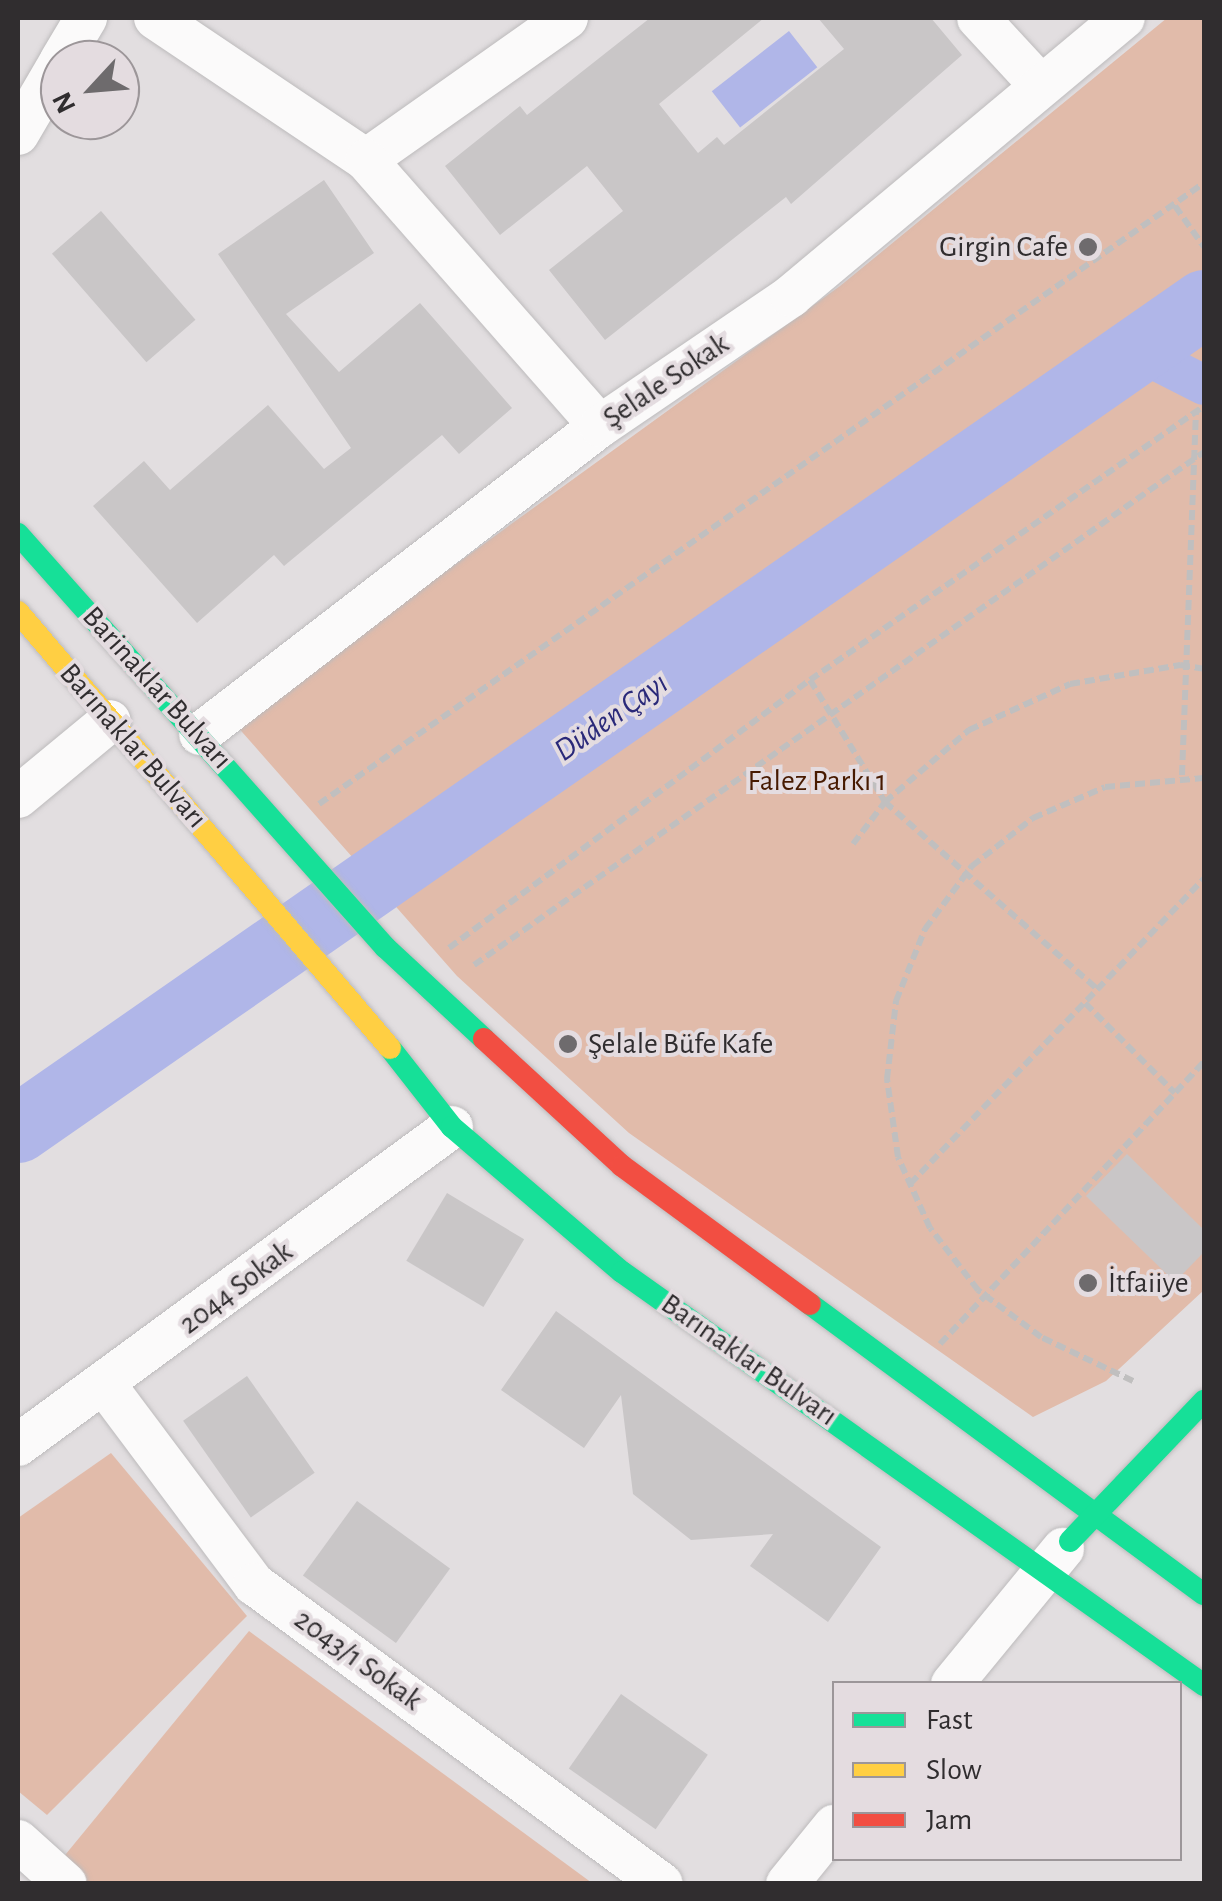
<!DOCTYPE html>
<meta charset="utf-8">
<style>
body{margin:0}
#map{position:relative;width:1222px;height:1901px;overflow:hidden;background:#e2dee0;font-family:"Alegreya Sans",sans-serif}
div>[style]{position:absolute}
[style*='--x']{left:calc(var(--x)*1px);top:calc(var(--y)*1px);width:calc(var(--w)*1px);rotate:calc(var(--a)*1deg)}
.green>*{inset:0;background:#e1bbaa}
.water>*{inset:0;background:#b0b6e8;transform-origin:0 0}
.canal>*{height:40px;margin:-20px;padding:0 20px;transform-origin:20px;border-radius:20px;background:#b0b6e8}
.river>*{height:68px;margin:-34px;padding:0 34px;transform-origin:34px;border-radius:34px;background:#b0b6e8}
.building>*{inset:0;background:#c9c6c7;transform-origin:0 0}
.path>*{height:6px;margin-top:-3px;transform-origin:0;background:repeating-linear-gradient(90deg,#c0bfbf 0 10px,transparent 0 15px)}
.roads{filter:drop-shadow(0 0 2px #bdbbbc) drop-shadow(0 0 2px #bdbbbc)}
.street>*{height:42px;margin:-21px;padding:0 21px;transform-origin:21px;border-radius:21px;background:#fbfafa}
.fast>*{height:22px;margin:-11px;padding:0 11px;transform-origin:11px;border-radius:11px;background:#16e098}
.slow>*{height:22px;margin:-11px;padding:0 11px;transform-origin:11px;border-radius:11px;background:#ffcf43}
.jam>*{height:22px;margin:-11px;padding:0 11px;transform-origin:11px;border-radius:11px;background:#f24e42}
.dots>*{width:28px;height:28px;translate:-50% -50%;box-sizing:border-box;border:5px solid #e4dce0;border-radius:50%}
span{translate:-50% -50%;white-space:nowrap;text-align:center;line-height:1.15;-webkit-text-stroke:8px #e4dce0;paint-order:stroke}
.poi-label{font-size:30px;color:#302d2f}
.right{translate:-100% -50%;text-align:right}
.left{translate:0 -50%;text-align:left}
.street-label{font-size:30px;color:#302d2f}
.park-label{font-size:30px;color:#471a00}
.water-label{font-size:32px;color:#2a2979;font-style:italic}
.frame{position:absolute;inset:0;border:20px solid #302d2f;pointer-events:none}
.legend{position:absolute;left:832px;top:1681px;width:350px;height:180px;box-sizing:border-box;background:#e4dce0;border:2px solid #9c9699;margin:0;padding:12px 18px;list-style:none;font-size:30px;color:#302d2f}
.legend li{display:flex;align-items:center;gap:20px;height:50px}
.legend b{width:50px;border:2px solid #9c9699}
.north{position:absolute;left:40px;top:40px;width:100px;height:100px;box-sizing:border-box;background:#e4dce0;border:2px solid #9c9699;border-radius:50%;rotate:244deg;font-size:28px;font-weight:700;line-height:40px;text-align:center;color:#302d2f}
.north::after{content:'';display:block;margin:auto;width:35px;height:45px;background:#6e6b6d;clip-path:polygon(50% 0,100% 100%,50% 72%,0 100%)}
</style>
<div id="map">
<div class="green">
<div style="clip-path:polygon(1167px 18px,1204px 18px,1204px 1290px,1106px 1381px,1033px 1417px,629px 1133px,457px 976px,235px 724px,840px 286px)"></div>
<div style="clip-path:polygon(111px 1453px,247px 1616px,47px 1815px,18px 1791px,18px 1518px)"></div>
<div style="clip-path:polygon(249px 1631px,592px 1883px,87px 1884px,61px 1860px)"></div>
</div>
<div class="water">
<div style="left:789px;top:31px;width:46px;height:98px;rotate:52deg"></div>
</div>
<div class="canal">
<div style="--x:1137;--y:351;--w:75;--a:26.9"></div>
</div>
<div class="river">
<div style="--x:18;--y:1129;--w:1445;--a:-34.82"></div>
</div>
<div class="building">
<div style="clip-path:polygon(650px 18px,764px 18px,659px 104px,698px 153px,717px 137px,724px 145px,844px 49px,818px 18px,931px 18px,962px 55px,791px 204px,786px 197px,605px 340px,549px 270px,623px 211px,587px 166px,500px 235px,445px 166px,520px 106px,527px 115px)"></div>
<div style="clip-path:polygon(324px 180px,374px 253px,286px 314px,339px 372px,420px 303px,512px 408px,459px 454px,442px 435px,284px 566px,274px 555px,197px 623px,93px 506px,144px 461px,170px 490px,268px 405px,324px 469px,351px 448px,218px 254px)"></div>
<div style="left:101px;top:211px;width:144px;height:65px;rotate:49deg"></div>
<div style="clip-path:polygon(1127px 1154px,1204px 1230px,1204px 1252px,1175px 1282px,1086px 1196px)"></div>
<div style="left:447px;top:1193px;width:90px;height:79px;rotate:31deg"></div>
<div style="clip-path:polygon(556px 1311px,881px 1547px,828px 1622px,750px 1566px,773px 1534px,691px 1540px,633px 1494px,621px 1395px,584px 1448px,501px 1390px)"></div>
<div style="left:247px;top:1376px;width:118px;height:78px;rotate:55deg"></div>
<div style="left:357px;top:1501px;width:115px;height:92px;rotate:36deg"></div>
<div style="left:621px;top:1694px;width:106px;height:91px;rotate:35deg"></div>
</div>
<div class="path">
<div style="--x:1175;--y:206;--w:50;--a:54.7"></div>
<div style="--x:810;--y:680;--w:143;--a:58.4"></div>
<div style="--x:885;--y:802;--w:284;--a:41.4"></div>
<div style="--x:1182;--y:775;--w:363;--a:-87.8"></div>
<div style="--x:319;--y:804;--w:1081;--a:-35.06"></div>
<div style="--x:853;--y:844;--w:53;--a:-52.7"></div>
<div style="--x:885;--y:802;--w:111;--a:-40.6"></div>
<div style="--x:969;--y:730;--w:111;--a:-24.5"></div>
<div style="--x:1070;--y:684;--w:112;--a:-9.8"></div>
<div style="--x:1180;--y:665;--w:24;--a:9"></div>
<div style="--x:449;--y:948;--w:450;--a:-36.6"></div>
<div style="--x:810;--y:680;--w:480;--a:-34.8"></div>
<div style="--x:474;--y:965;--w:892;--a:-35.1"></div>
<div style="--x:1085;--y:1003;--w:127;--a:45"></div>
<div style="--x:910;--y:1184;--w:424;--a:-46.1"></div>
<div style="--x:940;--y:1344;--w:386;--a:-46.9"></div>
<div style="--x:1133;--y:1381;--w:102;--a:-154.4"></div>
<div style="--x:1041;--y:1337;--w:79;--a:-143.3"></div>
<div style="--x:978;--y:1290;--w:78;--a:-127.7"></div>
<div style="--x:930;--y:1228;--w:78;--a:-114.3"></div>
<div style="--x:898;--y:1157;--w:79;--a:-98"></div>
<div style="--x:887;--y:1079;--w:79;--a:-83.4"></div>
<div style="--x:896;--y:1001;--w:78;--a:-68.1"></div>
<div style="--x:925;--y:929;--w:79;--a:-53.3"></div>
<div style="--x:972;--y:866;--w:78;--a:-38.2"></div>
<div style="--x:1033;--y:818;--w:78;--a:-23.3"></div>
<div style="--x:1105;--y:787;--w:99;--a:-5.2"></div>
</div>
<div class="roads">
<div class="street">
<div style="--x:155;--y:18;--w:254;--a:33.9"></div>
<div style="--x:567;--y:18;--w:246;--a:144.8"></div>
<div style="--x:366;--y:160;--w:354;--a:48.7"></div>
<div style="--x:978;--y:18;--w:91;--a:47.2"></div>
<div style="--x:61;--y:60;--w:49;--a:-59.2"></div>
<div style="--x:18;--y:134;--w:83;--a:-59.7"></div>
<div style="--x:200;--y:734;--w:505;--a:-37.6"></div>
<div style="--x:600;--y:426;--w:231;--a:-34.2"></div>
<div style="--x:791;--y:296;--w:434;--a:-39.9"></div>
<div style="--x:18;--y:797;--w:119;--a:-39.6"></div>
<div style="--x:105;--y:1385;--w:249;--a:53.2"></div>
<div style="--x:254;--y:1584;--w:506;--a:36.33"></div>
<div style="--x:18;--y:1445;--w:538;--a:-36.23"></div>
<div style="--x:952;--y:1684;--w:175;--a:-50.6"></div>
<div style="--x:18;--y:1841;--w:64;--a:41.9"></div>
<div style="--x:787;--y:1884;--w:75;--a:-51"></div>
</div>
<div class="fast">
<div style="--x:18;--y:534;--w:553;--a:48.38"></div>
<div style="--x:385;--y:947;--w:135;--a:42.9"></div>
<div style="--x:390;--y:1048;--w:100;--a:51.9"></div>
<div style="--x:452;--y:1127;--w:223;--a:40.5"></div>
<div style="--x:622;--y:1272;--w:714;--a:35.36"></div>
<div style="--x:810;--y:1304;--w:489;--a:36.4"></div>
<div style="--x:1070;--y:1541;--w:194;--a:-46.3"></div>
</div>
<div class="slow">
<div style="--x:18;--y:612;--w:573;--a:49.53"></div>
</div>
<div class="jam">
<div style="--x:484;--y:1039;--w:188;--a:42.6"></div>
<div style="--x:622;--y:1166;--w:233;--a:36.3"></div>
</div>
</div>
<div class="dots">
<div style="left:1088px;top:247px;background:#6e6b6d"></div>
<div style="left:568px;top:1044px;background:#6e6b6d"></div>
<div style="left:1088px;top:1283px;background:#6e6b6d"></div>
</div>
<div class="poi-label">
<span class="right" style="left:1068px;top:247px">Girgin Cafe</span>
<span class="left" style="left:588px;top:1044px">Şelale Büfe Kafe</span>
<span class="left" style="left:1108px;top:1283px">İtfaiiye</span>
</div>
<div class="street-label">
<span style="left:666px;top:381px;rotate:-34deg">Şelale Sokak</span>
<span style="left:157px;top:688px;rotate:48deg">Barinaklar Bulvarı</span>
<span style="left:133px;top:746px;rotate:49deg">Barınaklar Bulvarı</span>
<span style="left:236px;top:1288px;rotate:-37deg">2044 Sokak</span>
<span style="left:749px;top:1360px;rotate:35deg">Barınaklar Bulvarı</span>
<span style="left:358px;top:1660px;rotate:36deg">2043/1 Sokak</span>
</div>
<div class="park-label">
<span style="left:817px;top:781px">Falez Parkı 1</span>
</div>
<div class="water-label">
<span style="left:611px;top:717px;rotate:-35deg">Düden Çayı</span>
</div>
<div class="frame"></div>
<ul class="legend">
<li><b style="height:12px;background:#16e098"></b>Fast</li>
<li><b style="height:12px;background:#ffcf43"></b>Slow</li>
<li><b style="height:12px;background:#f24e42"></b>Jam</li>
</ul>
<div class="north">N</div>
</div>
